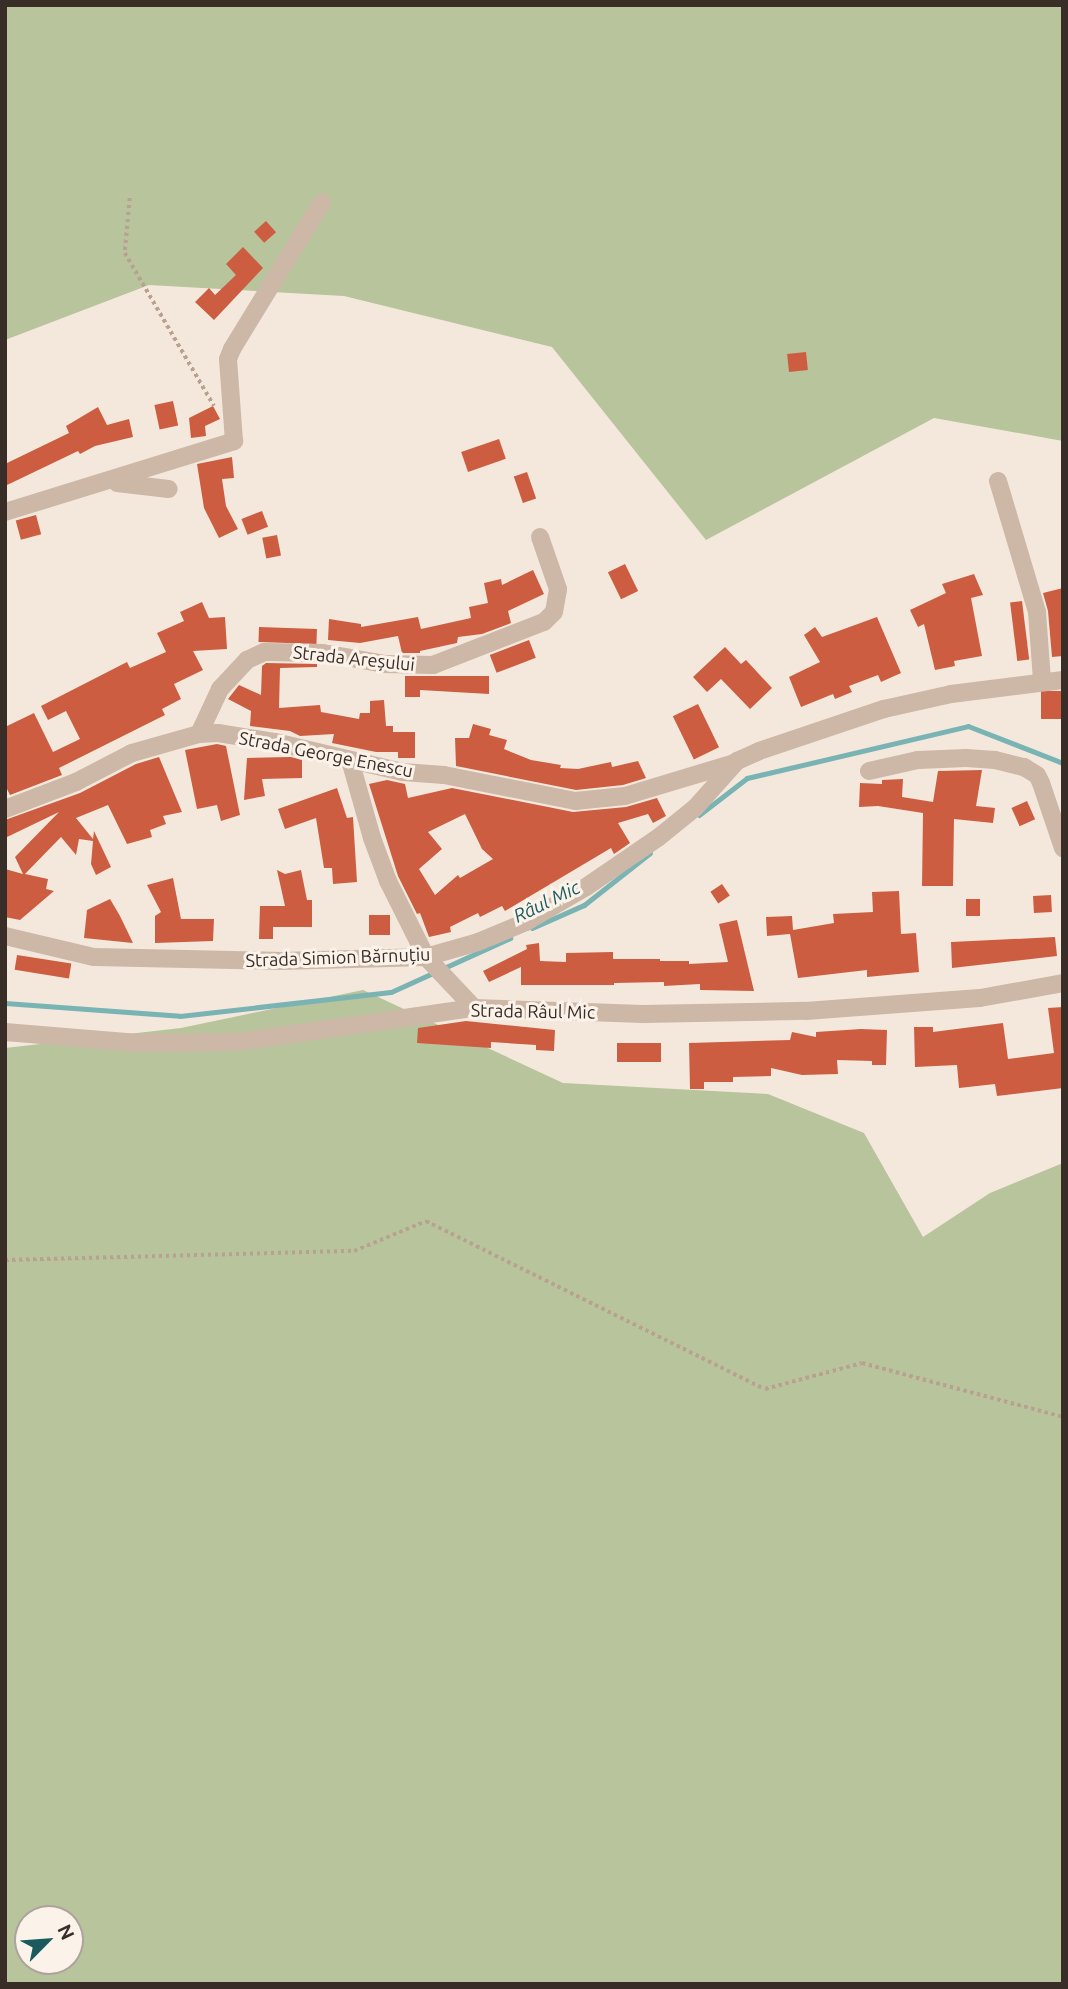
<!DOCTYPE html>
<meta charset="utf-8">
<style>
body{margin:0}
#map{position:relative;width:1068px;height:1989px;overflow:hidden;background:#f4e8dc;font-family:Ubuntu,sans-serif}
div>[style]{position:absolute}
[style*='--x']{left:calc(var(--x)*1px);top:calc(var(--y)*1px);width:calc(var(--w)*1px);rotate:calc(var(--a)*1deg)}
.green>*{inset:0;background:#b8c49b}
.stream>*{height:5px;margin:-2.5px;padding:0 2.5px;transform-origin:2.5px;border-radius:2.5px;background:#79b3b3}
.building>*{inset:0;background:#cd5d41;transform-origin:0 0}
.path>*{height:3.5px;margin-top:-1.75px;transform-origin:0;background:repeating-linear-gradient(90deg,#b9a191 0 3.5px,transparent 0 7px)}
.minor>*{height:18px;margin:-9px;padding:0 9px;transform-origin:9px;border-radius:9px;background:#cdb7a7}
.tertiary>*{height:18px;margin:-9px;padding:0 9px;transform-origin:9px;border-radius:9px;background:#cdb7a7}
span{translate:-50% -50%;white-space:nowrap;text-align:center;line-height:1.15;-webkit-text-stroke:6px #fbf2e9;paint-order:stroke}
.street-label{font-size:18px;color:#392d28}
.water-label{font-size:19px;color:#1b5b5d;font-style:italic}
.frame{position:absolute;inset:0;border:7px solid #392d28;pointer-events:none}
.north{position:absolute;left:14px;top:1905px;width:70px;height:70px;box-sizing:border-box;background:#fbf2e9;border:2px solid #ada39c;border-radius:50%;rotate:65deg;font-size:19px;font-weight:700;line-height:28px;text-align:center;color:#392d28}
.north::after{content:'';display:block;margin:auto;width:24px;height:32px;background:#1b5b5d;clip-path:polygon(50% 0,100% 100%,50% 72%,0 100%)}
</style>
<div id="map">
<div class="green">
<div style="clip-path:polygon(5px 5px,1063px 5px,1063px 441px,934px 418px,706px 540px,552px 347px,344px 296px,149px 285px,5px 340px)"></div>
<div style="clip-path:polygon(evenodd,363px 990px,563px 1083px,768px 1094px,864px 1133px,923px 1237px,990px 1193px,1063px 1163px,1063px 1984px,5px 1984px,5px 1048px,181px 1028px,363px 990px,28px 1919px,70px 1919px,70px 1961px,28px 1961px,28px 1919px)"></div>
</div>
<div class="stream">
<div style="--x:699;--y:815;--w:61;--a:-37.6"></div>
<div style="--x:747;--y:778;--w:227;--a:-13.2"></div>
<div style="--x:968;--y:726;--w:102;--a:21.3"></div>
<div style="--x:532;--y:928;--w:57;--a:-23.9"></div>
<div style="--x:584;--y:905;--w:84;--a:-38.2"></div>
<div style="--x:5;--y:1003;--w:175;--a:4.2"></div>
<div style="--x:180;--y:1016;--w:212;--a:-6.5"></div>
<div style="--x:391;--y:992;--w:131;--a:-24.4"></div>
</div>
<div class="building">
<div style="left:266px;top:221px;width:15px;height:16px;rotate:48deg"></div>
<div style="clip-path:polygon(243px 247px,263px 268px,214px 320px,195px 302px,209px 288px,215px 295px,236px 275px,226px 264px)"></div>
<div style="left:806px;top:352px;width:18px;height:19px;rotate:84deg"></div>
<div style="left:173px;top:401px;width:25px;height:19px;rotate:78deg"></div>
<div style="clip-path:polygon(213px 406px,220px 419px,205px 426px,206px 436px,191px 438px,189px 418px)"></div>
<div style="clip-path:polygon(98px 407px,107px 425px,129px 419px,133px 437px,95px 446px,80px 454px,78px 451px,5px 486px,5px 464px,69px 433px,66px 426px)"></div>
<div style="left:499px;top:439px;width:21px;height:40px;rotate:71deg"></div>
<div style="clip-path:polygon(232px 457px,234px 478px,222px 479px,226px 506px,238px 529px,219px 538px,204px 508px,197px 464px)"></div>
<div style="left:527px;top:472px;width:28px;height:14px;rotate:71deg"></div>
<div style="left:262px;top:511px;width:17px;height:22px;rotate:69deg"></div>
<div style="left:36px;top:515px;width:20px;height:21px;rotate:75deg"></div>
<div style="left:277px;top:535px;width:21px;height:15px;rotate:79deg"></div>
<div style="left:625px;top:564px;width:30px;height:19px;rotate:64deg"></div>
<div style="clip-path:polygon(533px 570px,544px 594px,508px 611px,511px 623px,482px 634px,458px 637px,457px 643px,420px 651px,420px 653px,402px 653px,398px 636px,360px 643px,328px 640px,329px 619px,361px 624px,361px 627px,418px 617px,421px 629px,471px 618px,469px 607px,488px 603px,484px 583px,501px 579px,502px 585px)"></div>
<div style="clip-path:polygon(974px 574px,983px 595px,971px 598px,982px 656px,954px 661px,955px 666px,935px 670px,924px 624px,918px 627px,910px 610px,946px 593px,942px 584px)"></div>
<div style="clip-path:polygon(1063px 588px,1063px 656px,1052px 657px,1048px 611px,1043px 593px)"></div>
<div style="left:1022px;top:601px;width:59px;height:12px;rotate:83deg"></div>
<div style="clip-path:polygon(202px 602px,209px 618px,225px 617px,227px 649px,193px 651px,203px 670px,174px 684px,181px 699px,162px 709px,165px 715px,59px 768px,62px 775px,10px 795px,5px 785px,5px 727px,34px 713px,53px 752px,80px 739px,66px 711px,48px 720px,41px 706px,127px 662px,130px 668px,166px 652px,157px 633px,184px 621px,180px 612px)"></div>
<div style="clip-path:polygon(877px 617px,901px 673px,881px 682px,878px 675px,849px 686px,852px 692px,835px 699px,833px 694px,801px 707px,789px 677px,820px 662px,804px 635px,815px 627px,822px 637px)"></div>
<div style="left:259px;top:627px;width:58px;height:15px;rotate:2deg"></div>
<div style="left:529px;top:640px;width:19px;height:42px;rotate:69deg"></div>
<div style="clip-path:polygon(725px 647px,741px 664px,746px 660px,772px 688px,750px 709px,721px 679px,707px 692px,693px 677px)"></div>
<div style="clip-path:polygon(266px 663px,317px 664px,317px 667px,280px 668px,279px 708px,320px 705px,321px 712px,359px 719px,360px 713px,370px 713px,370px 701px,384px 700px,386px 726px,393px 726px,393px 732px,415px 732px,415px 758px,398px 758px,398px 752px,376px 752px,332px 743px,334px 734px,300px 736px,290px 731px,250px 726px,251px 711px,228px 699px,239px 685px,261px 695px,262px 666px)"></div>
<div style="clip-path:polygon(405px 676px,489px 676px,489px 694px,420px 690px,420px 697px,405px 697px)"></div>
<div style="left:1063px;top:691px;width:28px;height:22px;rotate:90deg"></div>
<div style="left:698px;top:704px;width:48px;height:28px;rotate:64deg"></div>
<div style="clip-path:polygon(473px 724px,491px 729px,489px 735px,507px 740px,504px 749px,531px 760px,561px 765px,560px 768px,578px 769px,611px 762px,612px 767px,638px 761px,646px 778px,623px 785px,576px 790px,456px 766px,455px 738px,469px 738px)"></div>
<div style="clip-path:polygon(217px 744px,226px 746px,240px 815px,221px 821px,217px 805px,197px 809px,185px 750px)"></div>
<div style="clip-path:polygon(159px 757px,182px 812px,163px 816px,166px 824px,150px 830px,152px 837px,127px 844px,108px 805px,76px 818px,93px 839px,94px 831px,111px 867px,96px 875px,91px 864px,93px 841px,79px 839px,76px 855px,61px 837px,25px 874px,48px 879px,46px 889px,54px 891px,20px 920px,5px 917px,5px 869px,23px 874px,15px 857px,59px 812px,5px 838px,5px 820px,80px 793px,136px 764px)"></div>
<div style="clip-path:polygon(291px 757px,302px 760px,302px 778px,262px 779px,265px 796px,244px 800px,247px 758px)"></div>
<div style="clip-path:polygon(982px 770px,976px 806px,995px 808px,993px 823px,954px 819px,953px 886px,922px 886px,923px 813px,878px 806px,859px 807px,860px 783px,882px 784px,882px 780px,903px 779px,902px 797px,933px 802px,938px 771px)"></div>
<div style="clip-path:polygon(evenodd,387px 780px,405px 784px,408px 798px,452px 788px,573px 812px,626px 807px,657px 798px,666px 816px,653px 823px,648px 814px,618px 823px,630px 843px,614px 854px,611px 848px,505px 911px,502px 906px,480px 917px,478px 913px,450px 927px,451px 932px,429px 937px,420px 913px,417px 914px,398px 876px,369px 784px,387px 780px,465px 814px,482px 849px,493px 859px,460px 878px,458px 875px,435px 895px,419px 869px,442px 849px,428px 832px,465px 814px)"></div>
<div style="clip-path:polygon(337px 788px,347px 818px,353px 817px,357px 882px,333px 884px,332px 868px,324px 868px,316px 818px,285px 829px,278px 809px)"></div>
<div style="left:1027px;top:801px;width:20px;height:17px;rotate:66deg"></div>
<div style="clip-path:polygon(277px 870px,285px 874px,301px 870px,307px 900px,312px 900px,312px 927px,273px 927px,273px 939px,259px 939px,260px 906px,285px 906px)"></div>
<div style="clip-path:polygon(173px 878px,181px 919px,214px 919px,213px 941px,155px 943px,155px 916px,161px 912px,147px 885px)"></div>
<div style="left:722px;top:884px;width:14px;height:14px;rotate:56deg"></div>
<div style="clip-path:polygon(899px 891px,901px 934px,916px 933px,919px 972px,867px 977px,867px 970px,798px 978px,790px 934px,767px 936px,766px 917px,792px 916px,793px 930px,834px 923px,833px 914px,873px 912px,872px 892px)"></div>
<div style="left:1051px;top:895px;width:17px;height:18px;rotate:87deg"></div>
<div style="clip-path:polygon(110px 899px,120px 916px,133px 943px,84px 938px,87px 910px)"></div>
<div style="left:966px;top:899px;width:14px;height:17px"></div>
<div style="left:369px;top:915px;width:21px;height:20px"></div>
<div style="clip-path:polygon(737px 920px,754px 991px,700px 990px,700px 984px,664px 986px,664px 982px,614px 983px,614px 985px,521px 985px,521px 967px,489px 982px,483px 971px,527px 949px,526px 945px,539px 943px,540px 961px,566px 962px,566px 953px,613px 952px,613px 959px,660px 959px,660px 961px,689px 961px,689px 964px,728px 962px,719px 924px)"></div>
<div style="clip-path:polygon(1055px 937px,1057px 956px,952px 968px,951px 942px)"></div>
<div style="left:17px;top:955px;width:55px;height:15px;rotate:9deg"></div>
<div style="clip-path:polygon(1063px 1007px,1063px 1088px,997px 1096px,995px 1084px,959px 1088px,957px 1065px,915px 1067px,914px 1027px,933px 1027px,933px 1032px,1003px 1023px,1008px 1059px,1054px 1053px,1048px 1008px)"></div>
<div style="clip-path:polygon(466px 1021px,555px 1030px,554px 1051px,536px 1050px,536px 1045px,491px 1042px,491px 1048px,417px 1043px,418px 1028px)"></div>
<div style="clip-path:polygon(861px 1029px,887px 1030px,886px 1065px,872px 1065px,872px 1061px,837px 1060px,838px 1074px,802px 1075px,771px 1068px,771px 1076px,733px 1077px,733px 1082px,704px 1082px,704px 1089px,690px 1089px,689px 1043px,790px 1040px,792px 1032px,816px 1037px,816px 1032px)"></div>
<div style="left:661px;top:1043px;width:19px;height:44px;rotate:90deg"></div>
</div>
<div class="path">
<div style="--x:130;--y:198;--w:55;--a:95.2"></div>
<div style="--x:125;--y:253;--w:177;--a:59.8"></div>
<div style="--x:5;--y:1260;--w:349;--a:-1.5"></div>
<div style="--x:354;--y:1251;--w:78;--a:-22.6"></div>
<div style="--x:426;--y:1221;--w:378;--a:26.4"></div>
<div style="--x:765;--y:1389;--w:100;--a:-15"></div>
<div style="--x:862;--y:1363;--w:208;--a:15"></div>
</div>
<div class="minor">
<div style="--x:998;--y:481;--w:137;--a:73.4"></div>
<div style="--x:1037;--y:612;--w:68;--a:85.8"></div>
<div style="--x:117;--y:483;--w:52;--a:6.6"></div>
<div style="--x:5;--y:512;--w:240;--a:-17.2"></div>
<div style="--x:234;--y:441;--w:82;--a:-94.2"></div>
<div style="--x:228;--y:359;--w:11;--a:-68"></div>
<div style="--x:232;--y:349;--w:172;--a:-58.5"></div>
<div style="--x:199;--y:734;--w:50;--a:-65"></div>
<div style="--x:220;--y:689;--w:40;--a:-47"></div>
<div style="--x:247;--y:660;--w:19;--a:-25"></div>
<div style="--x:264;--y:652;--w:59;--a:1"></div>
<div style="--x:323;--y:653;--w:62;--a:10.2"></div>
<div style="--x:384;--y:664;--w:49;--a:1.2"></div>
<div style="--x:433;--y:665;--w:119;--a:-21.2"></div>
<div style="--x:544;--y:622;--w:14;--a:-45"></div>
<div style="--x:554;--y:612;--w:23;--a:-80"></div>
<div style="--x:558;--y:589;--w:55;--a:-109.1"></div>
<div style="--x:350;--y:760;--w:81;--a:74.2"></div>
<div style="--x:372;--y:838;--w:46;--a:69.6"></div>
<div style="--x:388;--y:881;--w:85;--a:63.4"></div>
<div style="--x:426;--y:957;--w:70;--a:46.7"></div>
<div style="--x:869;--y:771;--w:50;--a:-12.7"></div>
<div style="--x:918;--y:760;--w:48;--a:-2.4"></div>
<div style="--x:966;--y:758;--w:29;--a:4"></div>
<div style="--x:995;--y:760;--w:30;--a:14"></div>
<div style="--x:1024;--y:767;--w:15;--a:32"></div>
<div style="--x:1037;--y:775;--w:9;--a:63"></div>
<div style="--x:1041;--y:783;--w:69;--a:71.3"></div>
<div style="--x:5;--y:809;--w:76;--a:-20.8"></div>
<div style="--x:76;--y:782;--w:63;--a:-27.4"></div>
<div style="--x:132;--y:753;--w:70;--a:-15.8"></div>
<div style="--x:199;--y:734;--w:19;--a:-3"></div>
<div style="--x:218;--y:733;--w:58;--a:9"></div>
<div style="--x:275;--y:742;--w:131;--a:13.2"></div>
<div style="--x:403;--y:772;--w:41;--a:4.2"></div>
<div style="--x:444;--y:775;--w:134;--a:11.2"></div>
<div style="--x:575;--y:801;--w:50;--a:-5.7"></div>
<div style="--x:625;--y:796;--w:114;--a:-16.8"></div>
<div style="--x:5;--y:936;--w:91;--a:13.3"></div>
<div style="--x:94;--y:957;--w:187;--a:1.2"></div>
<div style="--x:281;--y:961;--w:145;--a:-1.6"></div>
<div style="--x:426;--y:957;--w:54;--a:-16.1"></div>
<div style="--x:478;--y:942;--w:52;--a:-22.6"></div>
<div style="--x:526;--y:922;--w:69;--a:-30.3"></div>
<div style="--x:586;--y:887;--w:88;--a:-34.4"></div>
<div style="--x:659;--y:837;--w:46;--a:-38.9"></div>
<div style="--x:695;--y:808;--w:63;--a:-48.2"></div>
<div style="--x:737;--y:761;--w:24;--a:-24"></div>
<div style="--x:759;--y:751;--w:132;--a:-18.6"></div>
<div style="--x:884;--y:709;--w:69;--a:-12.6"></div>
<div style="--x:951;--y:694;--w:113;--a:-7.1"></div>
</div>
<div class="tertiary">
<div style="--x:5;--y:1032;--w:134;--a:4.7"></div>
<div style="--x:139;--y:1043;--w:98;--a:-0.6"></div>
<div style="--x:237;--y:1042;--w:239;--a:-8.2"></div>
<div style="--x:474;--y:1008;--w:169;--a:2"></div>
<div style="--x:643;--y:1014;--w:163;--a:-1.1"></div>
<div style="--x:806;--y:1011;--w:174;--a:-4.3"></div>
<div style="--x:980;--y:998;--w:84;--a:-10.2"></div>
</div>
<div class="street-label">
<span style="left:354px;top:658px;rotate:6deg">Strada Areșului</span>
<span style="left:326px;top:754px;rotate:11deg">Strada George Enescu</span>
<span style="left:338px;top:957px;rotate:-2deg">Strada Simion Bărnuțiu</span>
<span style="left:533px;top:1011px;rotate:1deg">Strada Râul Mic</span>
</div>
<div class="water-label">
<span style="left:547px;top:902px;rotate:-26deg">Râul Mic</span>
</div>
<div class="frame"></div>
<div class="north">N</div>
</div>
